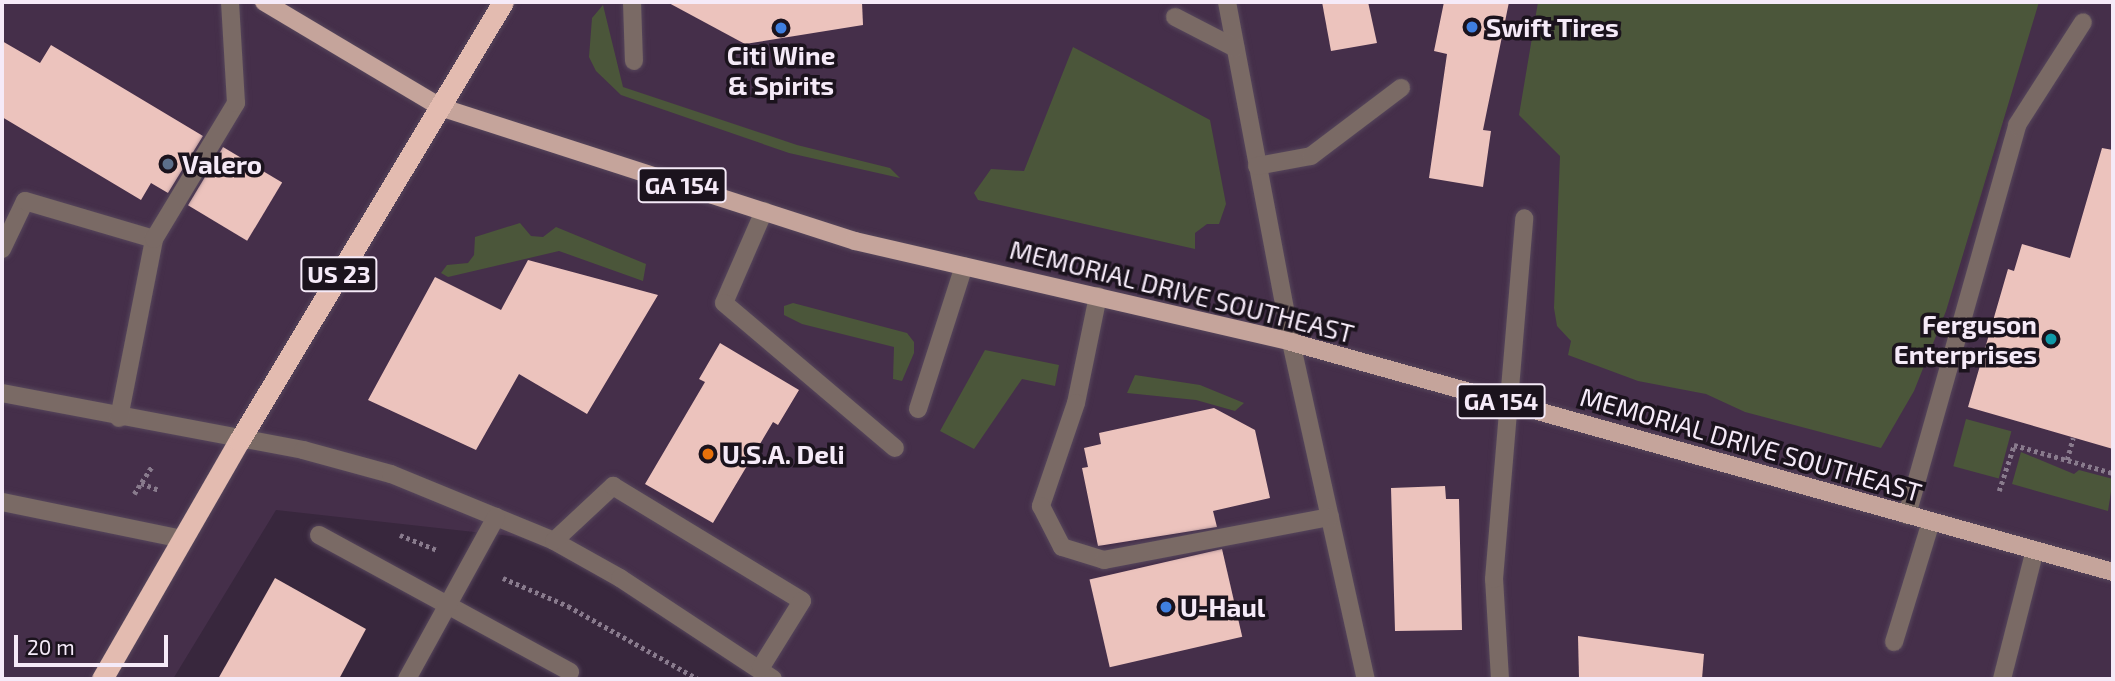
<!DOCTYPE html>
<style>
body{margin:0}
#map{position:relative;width:2115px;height:681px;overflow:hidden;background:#38273d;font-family:"Exo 2",sans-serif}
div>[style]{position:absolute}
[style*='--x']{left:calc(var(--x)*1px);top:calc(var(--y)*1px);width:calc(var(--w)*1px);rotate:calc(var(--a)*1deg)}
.built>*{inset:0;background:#452f4a}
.green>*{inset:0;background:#4b563a;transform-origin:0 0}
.building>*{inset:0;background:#ecc3bd;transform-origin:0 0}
.path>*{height:4.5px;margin-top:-2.25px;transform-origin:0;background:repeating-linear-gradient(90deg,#897b8d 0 3.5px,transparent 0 7px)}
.roads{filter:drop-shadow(0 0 2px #56465b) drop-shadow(0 0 2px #56465b)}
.minor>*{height:18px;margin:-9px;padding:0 9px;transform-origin:9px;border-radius:9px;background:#7a6a65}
.major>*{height:18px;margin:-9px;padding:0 9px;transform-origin:9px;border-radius:9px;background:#c5a49b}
.highway>*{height:21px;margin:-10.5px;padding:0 10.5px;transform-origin:10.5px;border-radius:10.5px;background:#e3bbb0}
.dots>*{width:19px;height:19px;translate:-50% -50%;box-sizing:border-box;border:4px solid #1b131d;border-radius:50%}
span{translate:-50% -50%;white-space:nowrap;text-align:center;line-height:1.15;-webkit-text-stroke:7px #1b131d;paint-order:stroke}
.shield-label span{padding:2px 5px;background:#1b131d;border:2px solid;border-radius:5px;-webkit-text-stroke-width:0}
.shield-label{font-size:24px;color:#f5eaf8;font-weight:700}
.poi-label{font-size:26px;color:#f5eaf8;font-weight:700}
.left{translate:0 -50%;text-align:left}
.right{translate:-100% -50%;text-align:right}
.street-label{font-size:26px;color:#f5eaf8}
.frame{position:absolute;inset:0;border:4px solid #f5eaf8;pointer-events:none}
.scale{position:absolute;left:14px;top:635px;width:154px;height:32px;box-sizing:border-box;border:4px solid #f5eaf8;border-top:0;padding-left:9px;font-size:21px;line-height:24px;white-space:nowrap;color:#f5eaf8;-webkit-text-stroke:5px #1b131d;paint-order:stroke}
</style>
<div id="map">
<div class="built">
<div style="clip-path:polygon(2px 2px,2113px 2px,2113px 679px,773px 679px,554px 541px,276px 510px,173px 679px,2px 679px)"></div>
</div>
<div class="green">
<div style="clip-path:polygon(1538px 2px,2039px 2px,1946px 311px,1914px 391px,1881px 448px,1745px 412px,1706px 394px,1638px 381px,1568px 355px,1571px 341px,1557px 326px,1554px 308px,1560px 156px,1519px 115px)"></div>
<div style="clip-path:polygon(603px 5px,623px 87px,797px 145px,890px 168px,900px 178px,789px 153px,621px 95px,596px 71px,589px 57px,592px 18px)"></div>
<div style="clip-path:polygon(1073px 47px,1210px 120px,1226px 204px,1219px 224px,1207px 224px,1195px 233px,1195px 249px,978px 200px,974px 193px,991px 169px,1024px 171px)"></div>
<div style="clip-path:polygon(520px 223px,531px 236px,543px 237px,556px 227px,646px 264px,643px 281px,559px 251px,448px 277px,441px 273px,447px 265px,468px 263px,474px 255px,475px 237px)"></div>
<div style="clip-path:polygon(793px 303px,907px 333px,914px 342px,914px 353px,902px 381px,893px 379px,894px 347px,802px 324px,784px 315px,784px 306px)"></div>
<div style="clip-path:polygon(985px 350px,1059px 365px,1055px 386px,1022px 379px,974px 449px,940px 431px)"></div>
<div style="clip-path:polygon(1135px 375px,1200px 385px,1244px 403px,1235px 411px,1196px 400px,1127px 393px)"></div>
<div style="left:1966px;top:419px;width:47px;height:49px;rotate:15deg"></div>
<div style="clip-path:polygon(2021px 452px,2074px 474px,2079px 470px,2113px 479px,2108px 511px,2012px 484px)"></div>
</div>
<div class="building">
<div style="clip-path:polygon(667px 2px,862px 2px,863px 25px,745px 44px)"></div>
<div style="clip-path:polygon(1322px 2px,1368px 2px,1377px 43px,1331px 51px)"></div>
<div style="clip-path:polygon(1444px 2px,1509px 2px,1483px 130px,1491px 131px,1483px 187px,1429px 178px,1447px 54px,1434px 51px)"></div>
<div style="clip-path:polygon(2px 41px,40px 63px,51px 45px,203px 136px,168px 193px,151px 183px,141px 200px,2px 117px)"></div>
<div style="left:223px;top:147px;width:69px;height:68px;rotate:31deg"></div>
<div style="clip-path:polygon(2102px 148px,2113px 150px,2113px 449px,1968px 407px,2008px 269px,2014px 271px,2022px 244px,2070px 258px)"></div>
<div style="clip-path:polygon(528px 260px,658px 295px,587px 414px,519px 374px,476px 450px,368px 400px,435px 277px,501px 310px)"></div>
<div style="clip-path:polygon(720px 343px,799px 390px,778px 425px,773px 422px,713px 523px,645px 484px,705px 382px,699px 379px)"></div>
<div style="clip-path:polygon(1214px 408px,1255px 430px,1270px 498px,1213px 511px,1217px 527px,1098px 546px,1082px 468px,1088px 467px,1084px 448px,1101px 444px,1099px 433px)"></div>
<div style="clip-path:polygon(1445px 486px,1446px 499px,1459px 499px,1462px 630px,1395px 631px,1391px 488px)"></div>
<div style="left:1222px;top:549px;width:90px;height:136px;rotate:77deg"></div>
<div style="clip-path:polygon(275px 578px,366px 629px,339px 679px,218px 679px)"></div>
<div style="clip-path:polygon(1578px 636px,1704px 654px,1702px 679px,1579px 679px)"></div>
</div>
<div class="path">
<div style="--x:2067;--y:460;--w:23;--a:-75"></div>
<div style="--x:141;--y:483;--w:19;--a:21"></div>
<div style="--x:1999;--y:491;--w:48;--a:-71.9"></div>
<div style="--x:2014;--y:445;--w:103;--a:15.8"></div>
<div style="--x:134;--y:494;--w:33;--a:-57"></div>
<div style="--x:400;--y:535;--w:40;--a:22"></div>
<div style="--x:503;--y:578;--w:71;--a:23.3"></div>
<div style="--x:568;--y:606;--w:149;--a:29.3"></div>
</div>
<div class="roads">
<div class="minor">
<div style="--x:632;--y:2;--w:59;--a:88.1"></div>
<div style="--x:1227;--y:2;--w:346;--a:79.3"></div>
<div style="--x:1291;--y:342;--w:345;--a:77.5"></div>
<div style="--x:1175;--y:17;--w:68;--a:27.3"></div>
<div style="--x:1257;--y:166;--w:55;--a:-10.5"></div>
<div style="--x:1311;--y:156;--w:113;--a:-37.1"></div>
<div style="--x:764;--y:211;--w:100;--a:113.5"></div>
<div style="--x:724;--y:303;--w:224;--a:40.3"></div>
<div style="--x:2;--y:249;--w:53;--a:-64.4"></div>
<div style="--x:25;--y:201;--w:134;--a:16.4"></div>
<div style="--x:1098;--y:296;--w:109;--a:101.6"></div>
<div style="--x:1076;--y:403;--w:109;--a:108.8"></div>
<div style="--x:1041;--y:506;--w:46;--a:62.9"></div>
<div style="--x:1062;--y:547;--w:44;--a:17.2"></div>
<div style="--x:1104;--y:560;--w:230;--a:-10.8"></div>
<div style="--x:2;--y:393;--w:306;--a:10.7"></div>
<div style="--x:303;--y:450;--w:91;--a:15.3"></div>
<div style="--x:391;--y:474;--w:176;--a:22.3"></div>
<div style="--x:554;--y:541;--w:76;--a:29.3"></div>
<div style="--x:620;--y:578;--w:183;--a:33.4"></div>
<div style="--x:918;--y:409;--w:150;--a:-72.2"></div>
<div style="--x:119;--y:418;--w:182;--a:-78.9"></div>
<div style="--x:154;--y:239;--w:159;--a:-58.9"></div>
<div style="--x:236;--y:103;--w:101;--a:-93.4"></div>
<div style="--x:2;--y:502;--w:185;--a:11.6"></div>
<div style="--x:1907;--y:515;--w:405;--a:-74.2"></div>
<div style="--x:2017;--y:125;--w:122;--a:-57.3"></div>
<div style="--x:319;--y:535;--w:286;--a:28.6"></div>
<div style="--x:554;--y:541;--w:81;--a:-43"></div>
<div style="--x:613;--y:486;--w:221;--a:31.3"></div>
<div style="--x:802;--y:601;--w:78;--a:121.8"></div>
<div style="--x:1894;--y:642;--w:126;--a:-72.9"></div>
<div style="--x:407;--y:679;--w:185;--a:-61.2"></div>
<div style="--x:1500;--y:679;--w:100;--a:-93.4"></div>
<div style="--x:1494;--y:579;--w:362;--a:-85.2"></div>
<div style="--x:2002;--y:679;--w:133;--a:-75.7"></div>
</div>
<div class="major">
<div style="--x:264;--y:2;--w:205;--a:30.8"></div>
<div style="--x:440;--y:107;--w:436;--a:17.9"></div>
<div style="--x:855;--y:241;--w:448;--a:13"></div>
<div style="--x:1291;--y:342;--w:854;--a:15.63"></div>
</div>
<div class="highway">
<div style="--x:102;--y:679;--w:275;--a:-60.1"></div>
<div style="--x:239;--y:441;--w:512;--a:-58.98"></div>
</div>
</div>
<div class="dots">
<div style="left:1472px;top:27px;background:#3f7fe0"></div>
<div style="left:781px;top:28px;background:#3f7fe0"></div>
<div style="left:168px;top:164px;background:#5c6f8a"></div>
<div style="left:2051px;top:339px;background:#0f9aa8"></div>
<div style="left:708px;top:454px;background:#e8710a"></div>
<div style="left:1166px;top:607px;background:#3f7fe0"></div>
</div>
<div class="shield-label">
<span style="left:682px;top:185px">GA 154</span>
<span style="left:339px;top:274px">US 23</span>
<span style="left:1501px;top:401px">GA 154</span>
</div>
<div class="poi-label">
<span class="left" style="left:1486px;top:27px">Swift Tires</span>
<span style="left:781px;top:70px">Citi Wine<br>&amp; Spirits</span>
<span class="left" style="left:182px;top:164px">Valero</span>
<span class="right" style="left:2037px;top:339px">Ferguson<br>Enterprises</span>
<span class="left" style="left:722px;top:454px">U.S.A. Deli</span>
<span class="left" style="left:1180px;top:607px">U-Haul</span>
</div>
<div class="street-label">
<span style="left:1182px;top:291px;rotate:14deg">MEMORIAL DRIVE SOUTHEAST</span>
<span style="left:1751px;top:444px;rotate:16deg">MEMORIAL DRIVE SOUTHEAST</span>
</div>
<div class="frame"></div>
<div class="scale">20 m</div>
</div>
